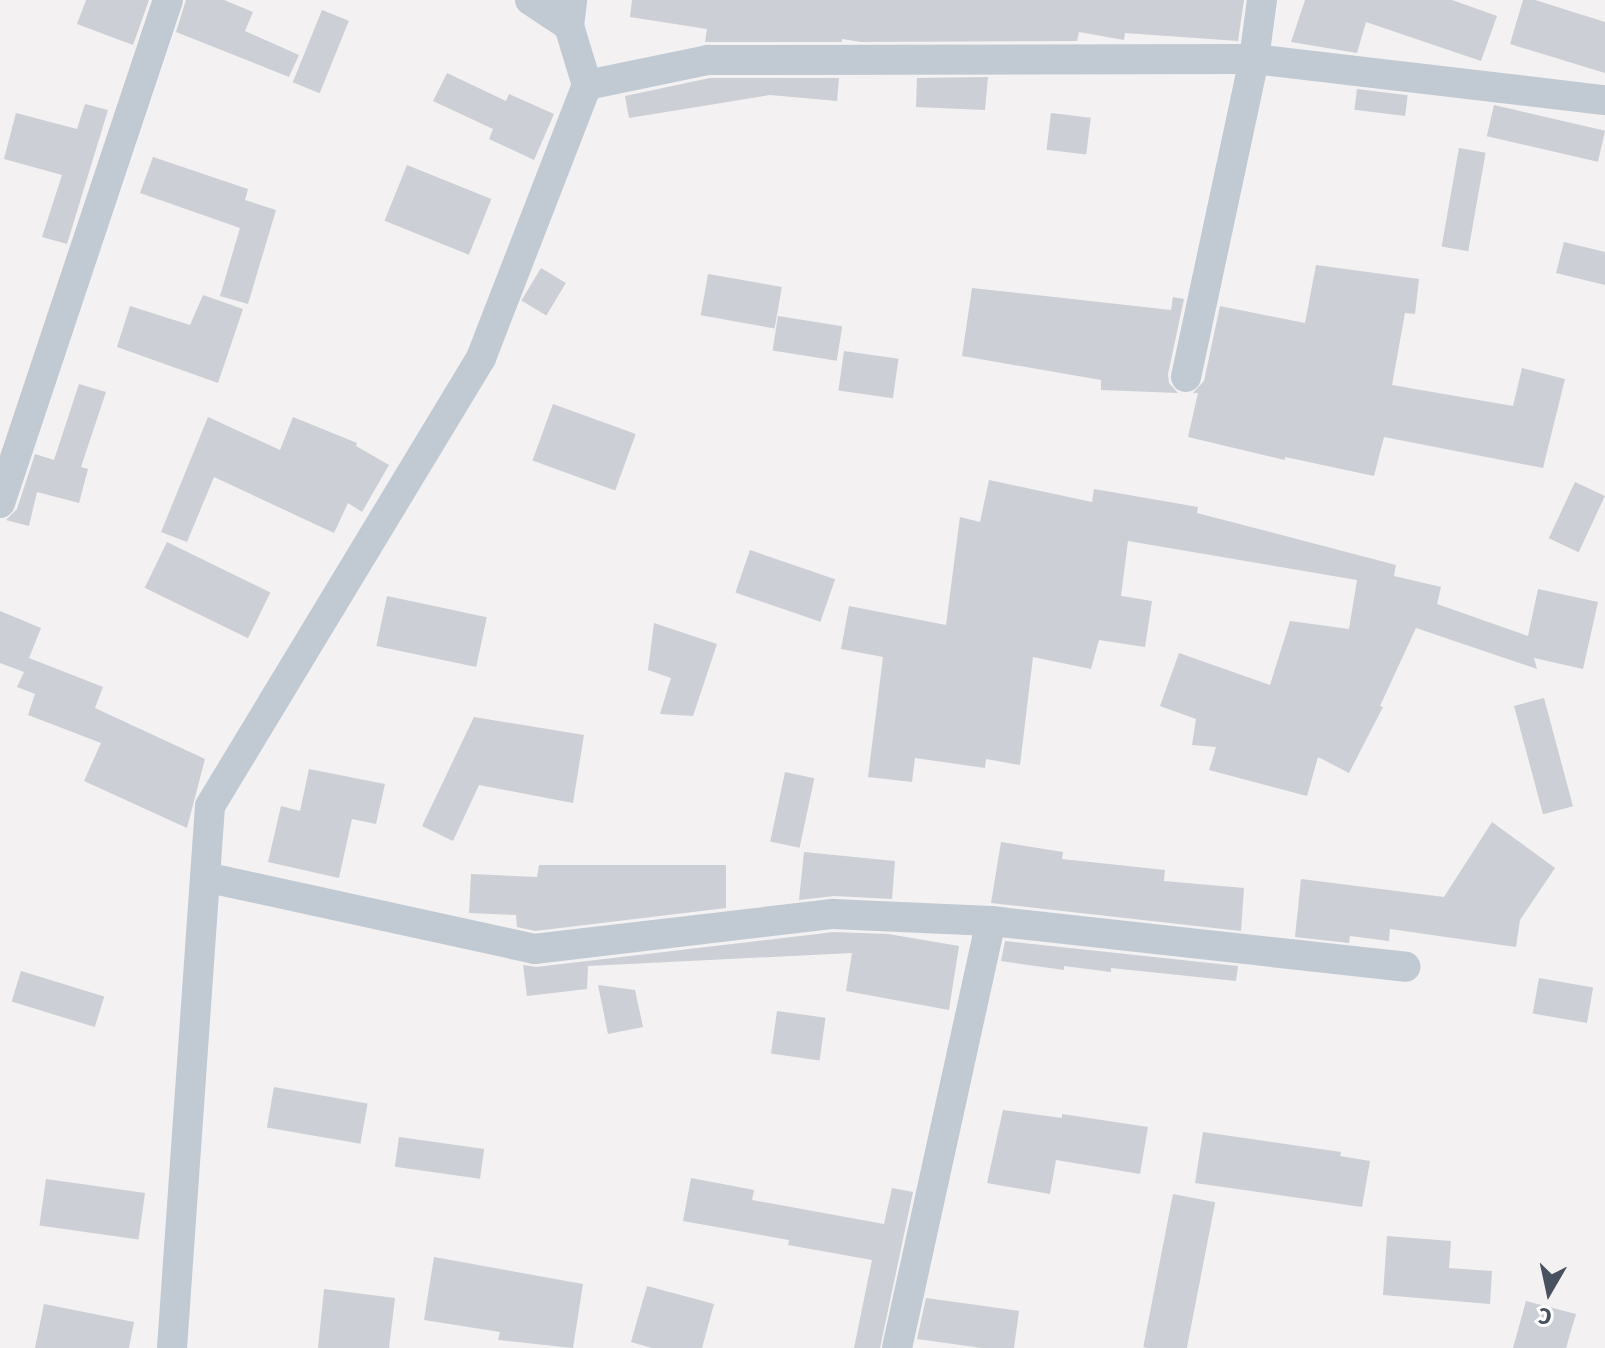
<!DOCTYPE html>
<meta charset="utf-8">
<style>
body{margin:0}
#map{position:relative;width:1605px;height:1348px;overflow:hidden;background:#f3f1f1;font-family:"Fira Sans",sans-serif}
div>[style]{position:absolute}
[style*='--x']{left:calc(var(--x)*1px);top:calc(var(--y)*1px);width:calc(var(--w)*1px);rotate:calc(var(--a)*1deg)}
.building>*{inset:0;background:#cccfd5;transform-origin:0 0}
.minor>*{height:30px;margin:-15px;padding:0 15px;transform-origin:15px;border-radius:15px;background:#c1c9d3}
span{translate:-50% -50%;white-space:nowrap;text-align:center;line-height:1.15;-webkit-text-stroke:7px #fff;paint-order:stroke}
.north{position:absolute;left:1509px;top:1252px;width:80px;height:80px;-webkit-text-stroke:6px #fff;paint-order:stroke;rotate:189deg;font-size:22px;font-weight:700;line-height:32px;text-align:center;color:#47515f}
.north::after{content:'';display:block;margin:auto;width:28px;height:36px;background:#47515f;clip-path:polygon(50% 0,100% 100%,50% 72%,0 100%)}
</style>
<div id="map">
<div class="building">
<div style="clip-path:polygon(86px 0,149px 0,133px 45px,77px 24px)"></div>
<div style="clip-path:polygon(186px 0,224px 0,253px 12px,245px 31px,299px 55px,289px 77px,176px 32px)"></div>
<div style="clip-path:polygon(632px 0,1244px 0,1238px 41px,1125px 33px,1124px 40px,1079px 32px,1077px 41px,861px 42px,842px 39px,842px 42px,705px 42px,707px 29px,630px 17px)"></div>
<div style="clip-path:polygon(1305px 0,1452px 0,1497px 16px,1481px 61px,1366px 22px,1357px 53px,1291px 42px)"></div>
<div style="clip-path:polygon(1523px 0,1535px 0,1605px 22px,1605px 73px,1510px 44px)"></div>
<div style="left:322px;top:10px;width:29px;height:78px;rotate:22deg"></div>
<div style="clip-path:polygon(447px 73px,506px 101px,509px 94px,554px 114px,534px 160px,489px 139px,493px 129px,433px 101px)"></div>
<div style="clip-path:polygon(988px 77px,985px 110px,916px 107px,917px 78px)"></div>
<div style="clip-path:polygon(710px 78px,839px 78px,837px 101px,770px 95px,629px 118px,625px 96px)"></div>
<div style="left:1357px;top:89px;width:51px;height:21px;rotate:7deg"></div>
<div style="clip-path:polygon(85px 104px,108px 110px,67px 244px,42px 237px,62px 175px,4px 159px,16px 113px,77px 129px)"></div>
<div style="left:1494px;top:105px;width:114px;height:32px;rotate:13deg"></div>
<div style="left:1051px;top:113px;width:40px;height:37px;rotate:7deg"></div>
<div style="left:1459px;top:148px;width:27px;height:100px;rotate:10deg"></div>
<div style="clip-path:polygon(153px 157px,248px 189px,245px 200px,276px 210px,248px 304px,220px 296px,240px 228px,140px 193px)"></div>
<div style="left:407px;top:165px;width:91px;height:60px;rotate:22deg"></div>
<div style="clip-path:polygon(1564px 242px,1605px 252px,1605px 285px,1556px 273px)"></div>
<div style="clip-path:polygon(1316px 265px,1419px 279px,1415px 314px,1405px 313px,1392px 385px,1513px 406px,1522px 368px,1565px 379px,1543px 468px,1384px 437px,1374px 476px,1285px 457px,1285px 460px,1188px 437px,1198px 393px,1193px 393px,1204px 381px,1220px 306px,1305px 323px)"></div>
<div style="left:541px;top:268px;width:29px;height:38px;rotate:31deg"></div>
<div style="left:708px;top:274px;width:75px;height:42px;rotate:10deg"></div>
<div style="clip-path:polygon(972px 288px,1171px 310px,1173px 297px,1184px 299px,1168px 374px,1169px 383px,1178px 393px,1101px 390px,1101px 380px,962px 356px)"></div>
<div style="clip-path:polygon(203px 295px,243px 309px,218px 383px,117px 347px,130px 306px,190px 325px)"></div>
<div style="left:778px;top:316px;width:65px;height:35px;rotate:9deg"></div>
<div style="left:844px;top:351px;width:55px;height:40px;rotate:8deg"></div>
<div style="clip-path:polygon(79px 384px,106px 392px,81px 467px,88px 469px,79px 503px,37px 492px,29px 526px,6px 520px,17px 509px,35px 454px,54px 460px)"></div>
<div style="left:553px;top:404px;width:88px;height:60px;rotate:20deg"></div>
<div style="clip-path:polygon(208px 417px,280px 450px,293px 417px,357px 443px,356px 446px,389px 465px,362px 512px,348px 503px,334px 533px,214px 477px,187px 542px,161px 532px)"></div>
<div style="clip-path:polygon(989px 480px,1092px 502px,1094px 489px,1198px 507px,1197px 513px,1396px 565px,1394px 576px,1441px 587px,1437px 604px,1528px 636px,1538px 589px,1598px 602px,1583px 669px,1534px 658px,1537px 669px,1416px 628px,1380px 706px,1383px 707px,1349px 773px,1318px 757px,1307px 796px,1209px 770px,1216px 747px,1192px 745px,1196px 719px,1160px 706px,1179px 653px,1270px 685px,1290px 621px,1349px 629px,1357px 580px,1128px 541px,1121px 596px,1152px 601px,1145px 647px,1099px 640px,1091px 669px,1033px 657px,1020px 765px,986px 759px,985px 768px,915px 758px,912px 782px,868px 777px,883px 657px,841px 649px,849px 606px,946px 625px,960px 517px,980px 522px)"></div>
<div style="left:1575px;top:482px;width:33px;height:62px;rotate:25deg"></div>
<div style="left:167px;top:542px;width:115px;height:51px;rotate:26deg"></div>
<div style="left:750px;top:550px;width:90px;height:45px;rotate:19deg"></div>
<div style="left:387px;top:596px;width:102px;height:51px;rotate:12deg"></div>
<div style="clip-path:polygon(0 611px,41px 628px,29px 658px,103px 687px,95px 708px,205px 759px,187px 828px,84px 781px,101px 743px,28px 715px,35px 694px,17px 687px,24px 672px,0 663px)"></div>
<div style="clip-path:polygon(654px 623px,717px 644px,693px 716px,660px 714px,671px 678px,648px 670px)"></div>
<div style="left:1544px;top:698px;width:112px;height:31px;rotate:75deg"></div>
<div style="clip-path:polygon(474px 717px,584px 735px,573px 803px,479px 785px,453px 841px,422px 826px)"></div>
<div style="clip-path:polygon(309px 769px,385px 784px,376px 824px,352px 819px,339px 878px,268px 862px,281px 806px,300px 811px)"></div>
<div style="left:785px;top:772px;width:30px;height:71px;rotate:12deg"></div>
<div style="clip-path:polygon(1492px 822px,1555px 868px,1520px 920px,1516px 947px,1390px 929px,1389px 941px,1350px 936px,1349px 943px,1295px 937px,1301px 879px,1444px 897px)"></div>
<div style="clip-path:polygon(1001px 842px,1063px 852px,1062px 859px,1165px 870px,1164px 881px,1244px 888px,1241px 931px,991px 903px)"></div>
<div style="clip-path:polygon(804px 852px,895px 861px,892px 899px,834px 896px,799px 900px)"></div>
<div style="clip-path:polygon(539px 865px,726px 865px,726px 908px,535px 931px,517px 927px,516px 915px,469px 913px,471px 874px,537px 877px)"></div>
<div style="clip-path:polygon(834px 932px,888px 934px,959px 946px,949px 1010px,846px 991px,852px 953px,588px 966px,587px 989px,527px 996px,523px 965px,536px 967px)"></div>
<div style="clip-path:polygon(1005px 941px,1238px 966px,1236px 981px,1111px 968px,1111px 972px,1064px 966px,1064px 970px,1001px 961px)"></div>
<div style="left:21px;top:971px;width:87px;height:32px;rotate:17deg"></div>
<div style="left:1539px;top:978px;width:55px;height:36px;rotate:10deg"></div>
<div style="clip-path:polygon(598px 985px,635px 990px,643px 1027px,608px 1034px)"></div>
<div style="left:777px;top:1011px;width:49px;height:43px;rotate:8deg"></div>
<div style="left:274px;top:1087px;width:95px;height:41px;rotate:10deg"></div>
<div style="clip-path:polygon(1003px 1110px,1062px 1118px,1062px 1114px,1148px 1127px,1140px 1174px,1056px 1160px,1050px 1194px,987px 1183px)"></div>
<div style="clip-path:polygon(1203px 1132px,1341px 1152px,1340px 1156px,1370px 1161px,1362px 1207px,1195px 1183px)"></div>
<div style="left:399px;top:1137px;width:86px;height:30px;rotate:8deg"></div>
<div style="clip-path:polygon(691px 1178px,754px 1190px,752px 1200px,884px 1224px,892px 1188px,913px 1192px,880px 1348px,854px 1348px,872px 1260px,788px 1245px,789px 1240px,683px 1221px)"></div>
<div style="left:46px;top:1179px;width:100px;height:47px;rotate:8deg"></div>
<div style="left:1173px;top:1194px;width:43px;height:156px;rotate:11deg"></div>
<div style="clip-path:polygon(1387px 1236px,1451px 1241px,1449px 1268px,1492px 1271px,1490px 1304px,1383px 1295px)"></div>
<div style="clip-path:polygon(434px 1257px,583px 1284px,573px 1348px,498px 1340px,500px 1332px,424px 1320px)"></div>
<div style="clip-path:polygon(647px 1286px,714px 1304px,702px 1348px,652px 1348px,631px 1342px)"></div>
<div style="clip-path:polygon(324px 1289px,395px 1298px,389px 1348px,318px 1348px)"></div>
<div style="clip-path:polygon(926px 1298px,1019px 1311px,1014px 1348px,982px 1348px,917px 1339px)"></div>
<div style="clip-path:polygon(1526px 1301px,1576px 1314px,1566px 1348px,1513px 1348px)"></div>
<div style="clip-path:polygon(44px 1304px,134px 1322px,129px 1348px,35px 1348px)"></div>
</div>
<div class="minor">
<div style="--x:530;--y:0;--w:47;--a:33.7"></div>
<div style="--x:587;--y:85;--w:124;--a:-11.7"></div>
<div style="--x:708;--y:60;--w:546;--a:-0.1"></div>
<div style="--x:1254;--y:59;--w:353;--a:6.7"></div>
<div style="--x:1186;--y:377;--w:325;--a:-77.9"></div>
<div style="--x:1254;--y:59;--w:60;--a:-82.3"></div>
<div style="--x:0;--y:503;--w:530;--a:-71.53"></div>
<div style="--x:205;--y:877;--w:337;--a:12.3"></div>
<div style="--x:534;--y:949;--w:301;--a:-6.7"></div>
<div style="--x:833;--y:914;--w:158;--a:2.5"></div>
<div style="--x:991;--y:921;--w:417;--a:6.3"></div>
<div style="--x:172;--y:1348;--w:543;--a:-85.99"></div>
<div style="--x:210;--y:806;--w:524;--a:-58.83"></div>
<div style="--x:481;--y:358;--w:293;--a:-68.8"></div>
<div style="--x:587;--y:85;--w:62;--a:-107"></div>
<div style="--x:569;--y:26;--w:26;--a:-83"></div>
<div style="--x:897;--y:1348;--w:437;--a:-77.6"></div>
</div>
<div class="north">С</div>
</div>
